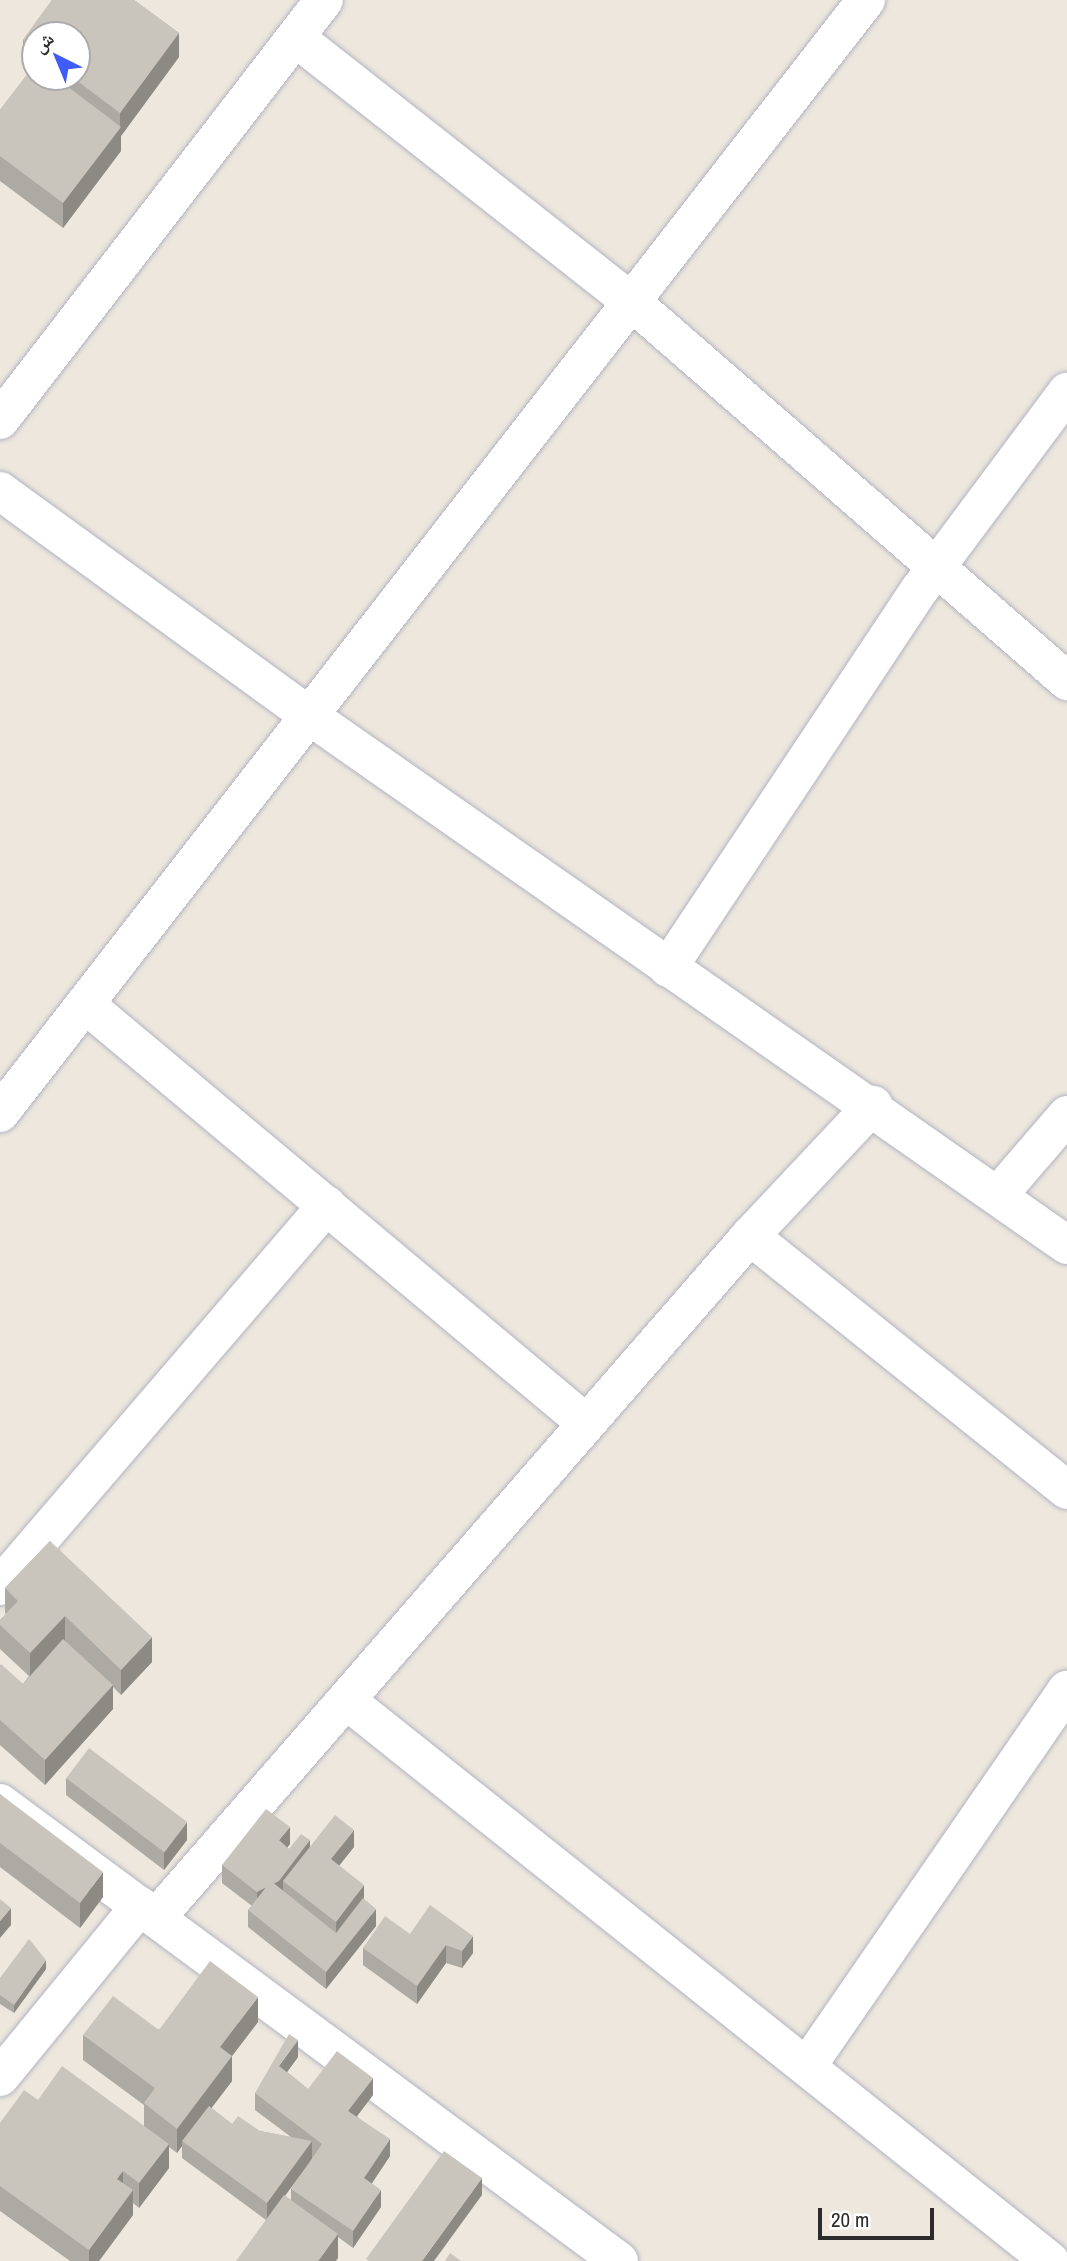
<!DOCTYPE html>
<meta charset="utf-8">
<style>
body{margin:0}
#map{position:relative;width:1067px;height:2261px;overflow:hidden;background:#ede7de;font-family:"Archivo Narrow","Noto Naskh Arabic",sans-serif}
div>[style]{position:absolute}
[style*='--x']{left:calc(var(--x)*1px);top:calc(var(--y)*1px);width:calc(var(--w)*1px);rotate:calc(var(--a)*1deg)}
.roads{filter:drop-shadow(0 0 2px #b2b4bf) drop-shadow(0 0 2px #b2b4bf)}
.minor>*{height:38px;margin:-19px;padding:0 19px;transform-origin:19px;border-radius:19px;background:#fff}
.wall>*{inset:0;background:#ada9a3}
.shaded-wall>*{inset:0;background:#8d8a84}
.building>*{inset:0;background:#c9c5bd;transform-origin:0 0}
span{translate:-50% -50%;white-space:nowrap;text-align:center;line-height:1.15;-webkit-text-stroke:5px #fff;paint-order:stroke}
.north{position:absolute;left:21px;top:21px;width:70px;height:70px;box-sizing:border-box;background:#fff;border:2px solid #ababab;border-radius:50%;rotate:317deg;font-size:19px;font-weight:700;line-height:28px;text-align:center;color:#2c2c2c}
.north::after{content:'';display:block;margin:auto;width:24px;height:32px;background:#405cf8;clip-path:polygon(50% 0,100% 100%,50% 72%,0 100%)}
.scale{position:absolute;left:818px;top:2208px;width:116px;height:32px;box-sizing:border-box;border:4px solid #2c2c2c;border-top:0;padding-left:9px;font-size:21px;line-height:24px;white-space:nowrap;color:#2c2c2c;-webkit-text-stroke:5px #fff;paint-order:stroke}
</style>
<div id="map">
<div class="roads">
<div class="minor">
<div style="--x:296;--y:38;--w:429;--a:38.2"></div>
<div style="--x:633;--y:303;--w:576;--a:41.05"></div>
<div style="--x:0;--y:420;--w:530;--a:-52.35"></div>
<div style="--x:0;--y:491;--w:384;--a:36"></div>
<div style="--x:311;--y:717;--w:922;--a:34.93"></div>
<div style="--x:668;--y:968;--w:455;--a:-56.4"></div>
<div style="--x:920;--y:589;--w:246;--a:-53.3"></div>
<div style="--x:85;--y:1004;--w:653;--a:39.91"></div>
<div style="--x:0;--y:1113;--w:1410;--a:-52.11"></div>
<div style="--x:1000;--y:1193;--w:103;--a:-49.3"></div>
<div style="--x:750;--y:1236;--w:406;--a:38.7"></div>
<div style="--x:0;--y:1586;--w:502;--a:-49.36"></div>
<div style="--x:346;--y:1700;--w:900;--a:38.55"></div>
<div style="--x:0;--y:1803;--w:770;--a:36.5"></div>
<div style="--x:156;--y:1918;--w:904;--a:-48.95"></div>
<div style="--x:750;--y:1236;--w:180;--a:-46.8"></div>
<div style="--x:808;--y:2065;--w:456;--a:-55.4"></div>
<div style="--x:0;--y:2077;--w:221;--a:-50.7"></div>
</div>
</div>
<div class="wall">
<div style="clip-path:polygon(evenodd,52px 0,134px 0,179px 33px,179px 57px,121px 136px,121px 151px,63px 228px,0 181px,0 110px,30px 71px,23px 65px,23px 40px,52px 0,35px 35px,77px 35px,77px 77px,35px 77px,35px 35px)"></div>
<div style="clip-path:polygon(50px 1541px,152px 1662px,121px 1695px,113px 1687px,113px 1709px,45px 1785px,0 1745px,0 1659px,0 1665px,23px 1684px,29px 1676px,0 1649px,0 1620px,6px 1614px,5px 1613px,5px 1588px)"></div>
<div style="clip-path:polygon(66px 1778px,187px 1840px,164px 1870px,66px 1795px)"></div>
<div style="clip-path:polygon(0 1794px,103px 1897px,80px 1928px,0 1867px)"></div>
<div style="clip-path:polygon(290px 1844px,287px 1847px,289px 1849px,310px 1847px,354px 1847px,339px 1865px,364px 1899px,376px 1926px,326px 1989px,248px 1927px,248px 1910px,252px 1906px,222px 1883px,222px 1865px)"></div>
<div style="clip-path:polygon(410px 1934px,473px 1953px,462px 1968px,446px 1963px,417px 2004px,363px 1965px,363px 1948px)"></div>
<div style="clip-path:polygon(46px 1969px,14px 2013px,0 2004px,0 1978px)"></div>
<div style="clip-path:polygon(evenodd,258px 2022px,232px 2056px,232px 2081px,211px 2108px,232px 2124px,260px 2131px,291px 2137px,255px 2110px,255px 2093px,298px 2057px,287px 2072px,308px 2089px,373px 2095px,357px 2116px,390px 2156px,372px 2183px,381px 2207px,353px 2248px,338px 2237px,338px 2258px,266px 2220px,182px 2158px,182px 2146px,177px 2153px,169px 2147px,169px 2168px,139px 2208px,133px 2203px,133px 2215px,99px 2261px,70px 2261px,0 2211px,0 2123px,38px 2100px,144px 2126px,144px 2105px,83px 2060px,83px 2035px,258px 2022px,309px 2163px,291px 2189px,291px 2200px,285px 2196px,309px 2163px)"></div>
</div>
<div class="shaded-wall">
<div style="clip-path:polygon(179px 33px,179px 57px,121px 136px,121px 151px,63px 228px,63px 203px,120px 128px,120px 113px)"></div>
<div style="clip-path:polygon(65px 1616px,65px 1641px,30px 1678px,30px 1653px)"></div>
<div style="clip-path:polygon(152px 1637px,152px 1662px,121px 1695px,121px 1670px)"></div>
<div style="clip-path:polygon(113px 1685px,113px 1709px,45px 1785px,45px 1760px)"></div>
<div style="clip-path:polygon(187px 1822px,187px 1840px,164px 1870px,164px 1853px)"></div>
<div style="clip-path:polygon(290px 1827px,290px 1844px,279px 1858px,279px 1840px)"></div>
<div style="clip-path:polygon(354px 1830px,354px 1847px,331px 1876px,331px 1859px)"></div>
<div style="clip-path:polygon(310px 1840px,310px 1857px,283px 1881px,283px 1892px,257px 1910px,257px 1892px)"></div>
<div style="clip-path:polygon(103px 1872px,103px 1897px,80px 1928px,80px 1903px)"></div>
<div style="clip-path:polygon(364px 1885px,364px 1902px,336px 1939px,336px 1922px)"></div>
<div style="clip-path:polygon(11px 1908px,11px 1925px,0 1938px,0 1921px)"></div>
<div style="clip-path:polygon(376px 1909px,376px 1926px,326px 1989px,326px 1972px)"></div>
<div style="clip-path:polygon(473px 1936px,473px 1953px,462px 1968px,462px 1951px)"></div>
<div style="clip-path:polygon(446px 1945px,446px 1963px,417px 2004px,417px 1986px)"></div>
<div style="clip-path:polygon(46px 1960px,46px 1969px,14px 2013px,14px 2005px)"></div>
<div style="clip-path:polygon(258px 1997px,258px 2022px,232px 2056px,232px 2081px,185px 2143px,182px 2141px,182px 2146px,177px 2153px,177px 2129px,220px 2047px)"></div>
<div style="clip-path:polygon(298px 2040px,298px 2057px,279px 2083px,279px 2066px)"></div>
<div style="clip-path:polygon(373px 2078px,373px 2095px,348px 2128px,348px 2111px)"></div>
<div style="clip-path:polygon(390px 2139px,390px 2156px,364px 2195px,364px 2178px)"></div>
<div style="clip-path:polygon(312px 2141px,312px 2159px,267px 2220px,267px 2203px)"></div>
<div style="clip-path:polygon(169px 2144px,169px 2168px,139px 2208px,139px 2183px)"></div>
<div style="clip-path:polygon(123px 2171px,123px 2196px,117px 2179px)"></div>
<div style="clip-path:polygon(482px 2178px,482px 2195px,434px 2261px,422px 2261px)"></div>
<div style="clip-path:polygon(133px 2190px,133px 2215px,99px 2261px,89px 2261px,89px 2250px)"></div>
<div style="clip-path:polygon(381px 2190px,381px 2207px,353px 2248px,353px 2231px)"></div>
<div style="clip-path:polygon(338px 2234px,338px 2258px,336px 2261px,318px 2261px)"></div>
</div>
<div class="building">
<div style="clip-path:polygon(52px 0,134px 0,179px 33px,120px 113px,72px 77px,77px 77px,77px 35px,35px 35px,35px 49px,23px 40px)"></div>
<div style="clip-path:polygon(35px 64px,35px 77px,55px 77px,121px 127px,63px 203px,0 156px,0 110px)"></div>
<div style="clip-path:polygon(50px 1541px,152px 1637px,121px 1670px,65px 1616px,30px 1653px,0 1625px,0 1620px,18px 1601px,5px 1588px)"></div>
<div style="clip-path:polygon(63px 1639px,113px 1685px,45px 1760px,0 1720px,0 1666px,1px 1664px,23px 1684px)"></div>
<div style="left:89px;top:1748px;width:123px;height:38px;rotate:37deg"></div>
<div style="clip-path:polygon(0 1794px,103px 1872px,80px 1903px,0 1843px)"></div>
<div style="clip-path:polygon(266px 1809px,290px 1827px,279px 1840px,289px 1849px,301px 1834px,310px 1840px,279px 1881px,257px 1892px,222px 1865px)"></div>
<div style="clip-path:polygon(335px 1815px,354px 1830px,331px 1859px,364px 1885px,336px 1922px,283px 1881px)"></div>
<div style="clip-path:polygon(271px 1881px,336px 1933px,363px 1898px,376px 1909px,326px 1972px,248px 1910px)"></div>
<div style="clip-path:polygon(0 1899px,11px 1908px,0 1921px)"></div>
<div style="clip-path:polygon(430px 1905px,473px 1936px,462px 1951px,446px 1945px,417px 1986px,363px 1948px,385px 1916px,410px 1934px)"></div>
<div style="clip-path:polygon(29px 1939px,46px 1960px,14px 2005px,0 1995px,0 1978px)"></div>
<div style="clip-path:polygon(210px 1961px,258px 1997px,220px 2047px,232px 2056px,177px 2129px,144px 2103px,155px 2088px,83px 2035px,113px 1996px,159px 2030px)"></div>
<div style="clip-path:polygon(289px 2034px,298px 2040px,279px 2066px,308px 2089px,337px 2051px,373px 2078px,348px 2111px,390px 2139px,364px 2178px,381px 2190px,353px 2231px,291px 2189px,322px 2144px,255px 2093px)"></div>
<div style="clip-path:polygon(62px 2066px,169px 2144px,139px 2183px,123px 2171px,117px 2179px,133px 2190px,89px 2250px,0 2186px,0 2123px,24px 2090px,38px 2100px)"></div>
<div style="clip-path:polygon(209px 2106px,232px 2124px,238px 2116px,260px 2131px,312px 2141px,267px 2203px,182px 2141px)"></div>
<div style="clip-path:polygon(444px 2151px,482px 2178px,422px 2261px,369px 2261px,366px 2259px)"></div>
<div style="clip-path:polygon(284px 2195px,338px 2234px,318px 2261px,236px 2261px)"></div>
<div style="clip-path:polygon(450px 2253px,461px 2261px,445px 2261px)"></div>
</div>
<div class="north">ش</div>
<div class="scale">20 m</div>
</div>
